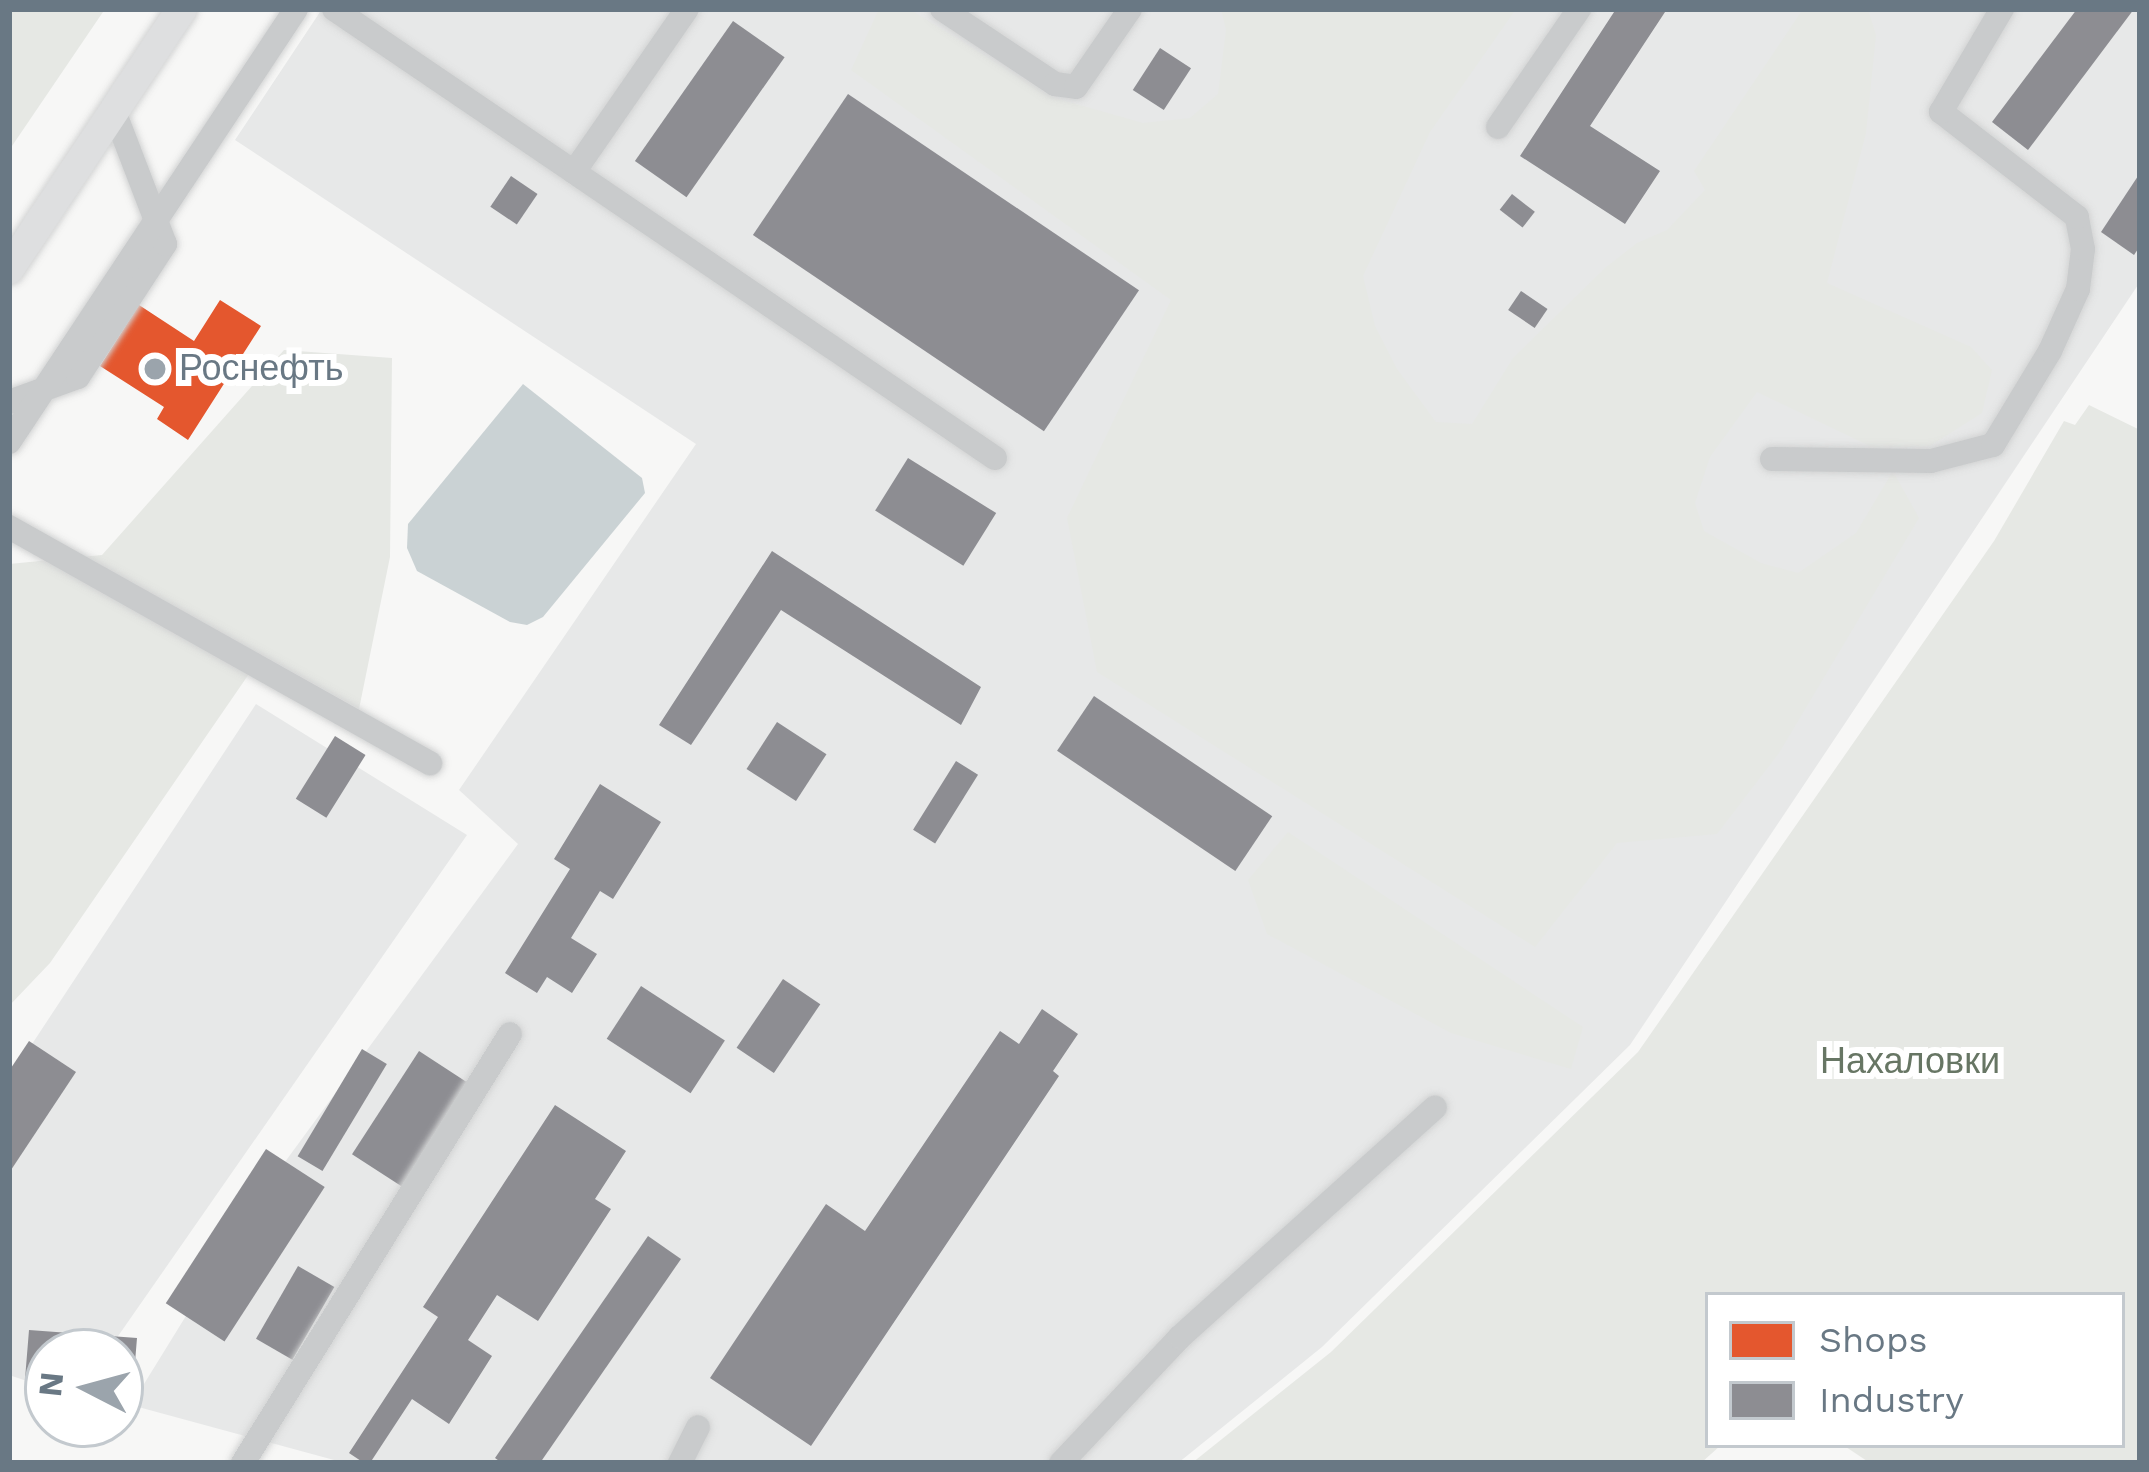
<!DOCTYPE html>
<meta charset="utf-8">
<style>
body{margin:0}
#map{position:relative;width:2149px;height:1472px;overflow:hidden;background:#f7f7f6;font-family:"Work Sans",sans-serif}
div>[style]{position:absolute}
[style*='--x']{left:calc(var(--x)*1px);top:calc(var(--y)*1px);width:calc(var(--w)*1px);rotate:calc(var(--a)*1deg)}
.built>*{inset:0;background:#e7e8e8}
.green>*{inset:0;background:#e6e8e4}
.water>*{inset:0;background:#cad2d4}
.shops>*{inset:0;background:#e4572e}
.industry>*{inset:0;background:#8d8d92;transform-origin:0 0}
.roads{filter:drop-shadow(0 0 3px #d3d4d4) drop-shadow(0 0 3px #d3d4d4)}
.minor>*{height:24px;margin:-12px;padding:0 12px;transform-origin:12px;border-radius:12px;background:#c9cbcc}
.major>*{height:30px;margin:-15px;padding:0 15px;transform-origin:15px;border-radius:15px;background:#dedfe0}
.dots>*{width:33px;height:33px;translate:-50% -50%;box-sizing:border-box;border:6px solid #fff;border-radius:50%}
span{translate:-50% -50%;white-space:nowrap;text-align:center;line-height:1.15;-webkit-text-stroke:12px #fff;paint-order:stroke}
.poi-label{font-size:36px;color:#697884}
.left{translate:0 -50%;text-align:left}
.park-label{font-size:36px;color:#677664}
.frame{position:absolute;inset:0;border:12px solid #697884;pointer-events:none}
.legend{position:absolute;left:1705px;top:1292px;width:420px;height:156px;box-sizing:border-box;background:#fff;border:3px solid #c3c9ce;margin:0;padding:15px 21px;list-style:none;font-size:36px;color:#697884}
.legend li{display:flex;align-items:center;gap:24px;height:60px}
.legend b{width:60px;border:3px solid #c3c9ce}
.north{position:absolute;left:24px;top:1328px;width:120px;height:120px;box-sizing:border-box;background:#fff;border:3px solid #c3c9ce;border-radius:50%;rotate:276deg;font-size:33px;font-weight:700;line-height:48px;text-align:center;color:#697884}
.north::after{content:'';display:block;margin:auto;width:42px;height:54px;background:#9ba4ac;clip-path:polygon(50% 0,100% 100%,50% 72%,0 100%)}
</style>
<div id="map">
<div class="built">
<div style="clip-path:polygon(322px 9px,2140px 9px,2140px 282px,1630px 1045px,1322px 1347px,1178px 1463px,345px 1463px,131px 1405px,260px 1196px,518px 844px,459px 790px,696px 444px,235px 140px)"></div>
<div style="clip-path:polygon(256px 704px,467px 835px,107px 1352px,48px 1352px,48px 1388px,9px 1375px,9px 1079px)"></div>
</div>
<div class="green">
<div style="clip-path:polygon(9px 9px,105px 9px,12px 146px,9px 144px)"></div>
<div style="clip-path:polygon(879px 9px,909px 9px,1055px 98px,1143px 123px,1190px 118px,1218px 94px,1226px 30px,1221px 9px,1516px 9px,1430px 132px,1363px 276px,1375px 326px,1397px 369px,1436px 422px,1472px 424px,1513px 358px,1605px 268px,1637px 243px,1667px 230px,1705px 190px,1694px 171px,1803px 9px,1868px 9px,1876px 35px,1866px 133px,1827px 283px,1971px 347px,1992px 370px,1982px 413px,1930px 446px,1874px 448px,1757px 392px,1710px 457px,1695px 503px,1704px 531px,1761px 563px,1798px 573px,1856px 533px,1893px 471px,1919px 518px,1779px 753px,1717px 834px,1617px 843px,1535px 947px,1097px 672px,1067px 518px,1171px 300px,851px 70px)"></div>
<div style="clip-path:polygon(284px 350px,392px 358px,390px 557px,359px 709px,262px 655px,50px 963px,9px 1006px,9px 564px,102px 555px)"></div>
<div style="clip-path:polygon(2089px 405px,2140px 430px,2140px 1463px,1870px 1463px,1843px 1445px,2122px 1445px,2122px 1295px,1708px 1295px,1708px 1445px,1721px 1445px,1701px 1463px,1192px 1463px,1331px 1352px,1638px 1052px,1994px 541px,2064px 421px,2075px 425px)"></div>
<div style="clip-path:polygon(1288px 832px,1583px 1027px,1571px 1069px,1451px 1033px,1267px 934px,1248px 880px)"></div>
</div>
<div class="water">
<div style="clip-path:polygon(523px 384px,642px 478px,645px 493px,543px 617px,527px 625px,510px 622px,417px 571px,407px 548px,408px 524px)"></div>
</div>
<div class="shops">
<div style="clip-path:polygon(220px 300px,261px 326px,188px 440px,157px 419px,164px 407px,100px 366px,139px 305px,194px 341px)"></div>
</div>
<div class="industry">
<div style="clip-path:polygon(1616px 9px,1667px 9px,1590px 126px,1660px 171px,1625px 224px,1520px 156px)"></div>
<div style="clip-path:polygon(2077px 9px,2134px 9px,2028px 150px,1992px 122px)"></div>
<div style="left:733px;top:21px;width:63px;height:171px;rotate:35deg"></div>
<div style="left:1160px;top:48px;width:37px;height:50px;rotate:33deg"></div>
<div style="left:848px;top:94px;width:351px;height:170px;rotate:34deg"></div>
<div style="clip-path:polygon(2140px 173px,2140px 246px,2134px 255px,2101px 232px)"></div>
<div style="left:511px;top:176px;width:32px;height:37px;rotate:34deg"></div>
<div style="left:1512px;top:194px;width:29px;height:20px;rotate:38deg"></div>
<div style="left:1521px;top:291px;width:32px;height:23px;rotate:34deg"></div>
<div style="left:908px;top:458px;width:104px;height:62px;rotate:32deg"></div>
<div style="clip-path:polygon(772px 551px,981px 687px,961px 725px,781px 610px,691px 745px,659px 725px)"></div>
<div style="left:1094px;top:696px;width:215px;height:66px;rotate:34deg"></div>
<div style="left:777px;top:722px;width:59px;height:56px;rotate:33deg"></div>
<div style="left:335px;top:736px;width:36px;height:74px;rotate:32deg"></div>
<div style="left:956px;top:761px;width:26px;height:81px;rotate:32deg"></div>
<div style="clip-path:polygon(600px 784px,661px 822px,613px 899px,600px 891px,571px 938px,597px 954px,572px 993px,547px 977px,537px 993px,505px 973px,570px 869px,554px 859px)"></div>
<div style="left:783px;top:979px;width:45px;height:83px;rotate:34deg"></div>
<div style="left:641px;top:986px;width:100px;height:63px;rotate:33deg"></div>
<div style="clip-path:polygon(1042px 1009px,1078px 1034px,1053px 1071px,1059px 1076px,811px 1446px,710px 1378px,826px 1204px,865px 1231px,1000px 1031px,1019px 1044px)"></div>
<div style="clip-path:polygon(29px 1041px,76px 1072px,9px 1173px,9px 1071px)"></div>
<div style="left:362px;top:1049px;width:29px;height:125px;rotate:31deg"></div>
<div style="left:419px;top:1051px;width:59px;height:123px;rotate:33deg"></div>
<div style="clip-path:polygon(555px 1105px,626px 1151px,595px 1199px,611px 1209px,538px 1321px,497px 1295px,468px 1340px,492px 1356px,449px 1424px,412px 1399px,370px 1463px,364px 1463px,349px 1453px,438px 1317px,423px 1307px)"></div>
<div style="left:266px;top:1149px;width:70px;height:184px;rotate:33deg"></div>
<div style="clip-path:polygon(648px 1236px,681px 1259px,540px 1463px,502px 1463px,495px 1458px)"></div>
<div style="left:298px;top:1266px;width:42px;height:84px;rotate:30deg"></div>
<div style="clip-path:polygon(29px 1330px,137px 1338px,133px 1387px,120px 1386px,120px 1352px,48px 1352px,48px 1381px,25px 1379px)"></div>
</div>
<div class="roads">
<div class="minor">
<div style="--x:334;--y:9;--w:799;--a:34.19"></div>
<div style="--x:942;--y:9;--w:136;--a:33.6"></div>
<div style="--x:1055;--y:84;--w:21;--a:8"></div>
<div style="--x:1076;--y:87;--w:95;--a:-55.3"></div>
<div style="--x:1498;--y:127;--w:143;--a:-55.5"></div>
<div style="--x:574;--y:172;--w:198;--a:-55.3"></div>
<div style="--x:9;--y:402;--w:73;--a:-19.9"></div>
<div style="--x:78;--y:377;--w:159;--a:-56.8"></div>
<div style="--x:165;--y:244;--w:142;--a:-111"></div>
<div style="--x:9;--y:442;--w:519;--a:-56.46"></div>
<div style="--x:1772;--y:459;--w:159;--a:0.7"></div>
<div style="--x:1931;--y:461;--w:64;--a:-14.5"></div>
<div style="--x:1993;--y:445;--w:110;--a:-58.8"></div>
<div style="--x:2050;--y:351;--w:68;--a:-65.7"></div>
<div style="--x:2078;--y:289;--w:40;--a:-82.9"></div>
<div style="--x:2083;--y:249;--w:33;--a:-101"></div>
<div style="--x:2077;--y:217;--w:172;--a:-142.3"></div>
<div style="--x:1941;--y:112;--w:120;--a:-59.4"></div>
<div style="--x:9;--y:527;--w:483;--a:29.3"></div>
<div style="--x:243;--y:1463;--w:505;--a:-58.1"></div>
<div style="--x:680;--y:1463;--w:40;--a:-63.4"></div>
<div style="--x:1061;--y:1463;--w:173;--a:-46.6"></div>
<div style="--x:1180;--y:1337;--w:343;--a:-42"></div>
</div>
<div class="major">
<div style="--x:9;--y:269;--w:312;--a:-56.4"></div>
</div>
</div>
<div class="dots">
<div style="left:155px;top:369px;background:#9ba4ac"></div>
</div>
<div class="poi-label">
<span class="left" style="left:179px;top:369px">Роснефть</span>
</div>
<div class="park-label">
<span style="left:1910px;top:1062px">Нахаловки</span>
</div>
<div class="frame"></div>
<ul class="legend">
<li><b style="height:33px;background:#e4572e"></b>Shops</li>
<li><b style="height:33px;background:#8d8d92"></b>Industry</li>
</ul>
<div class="north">N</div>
</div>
